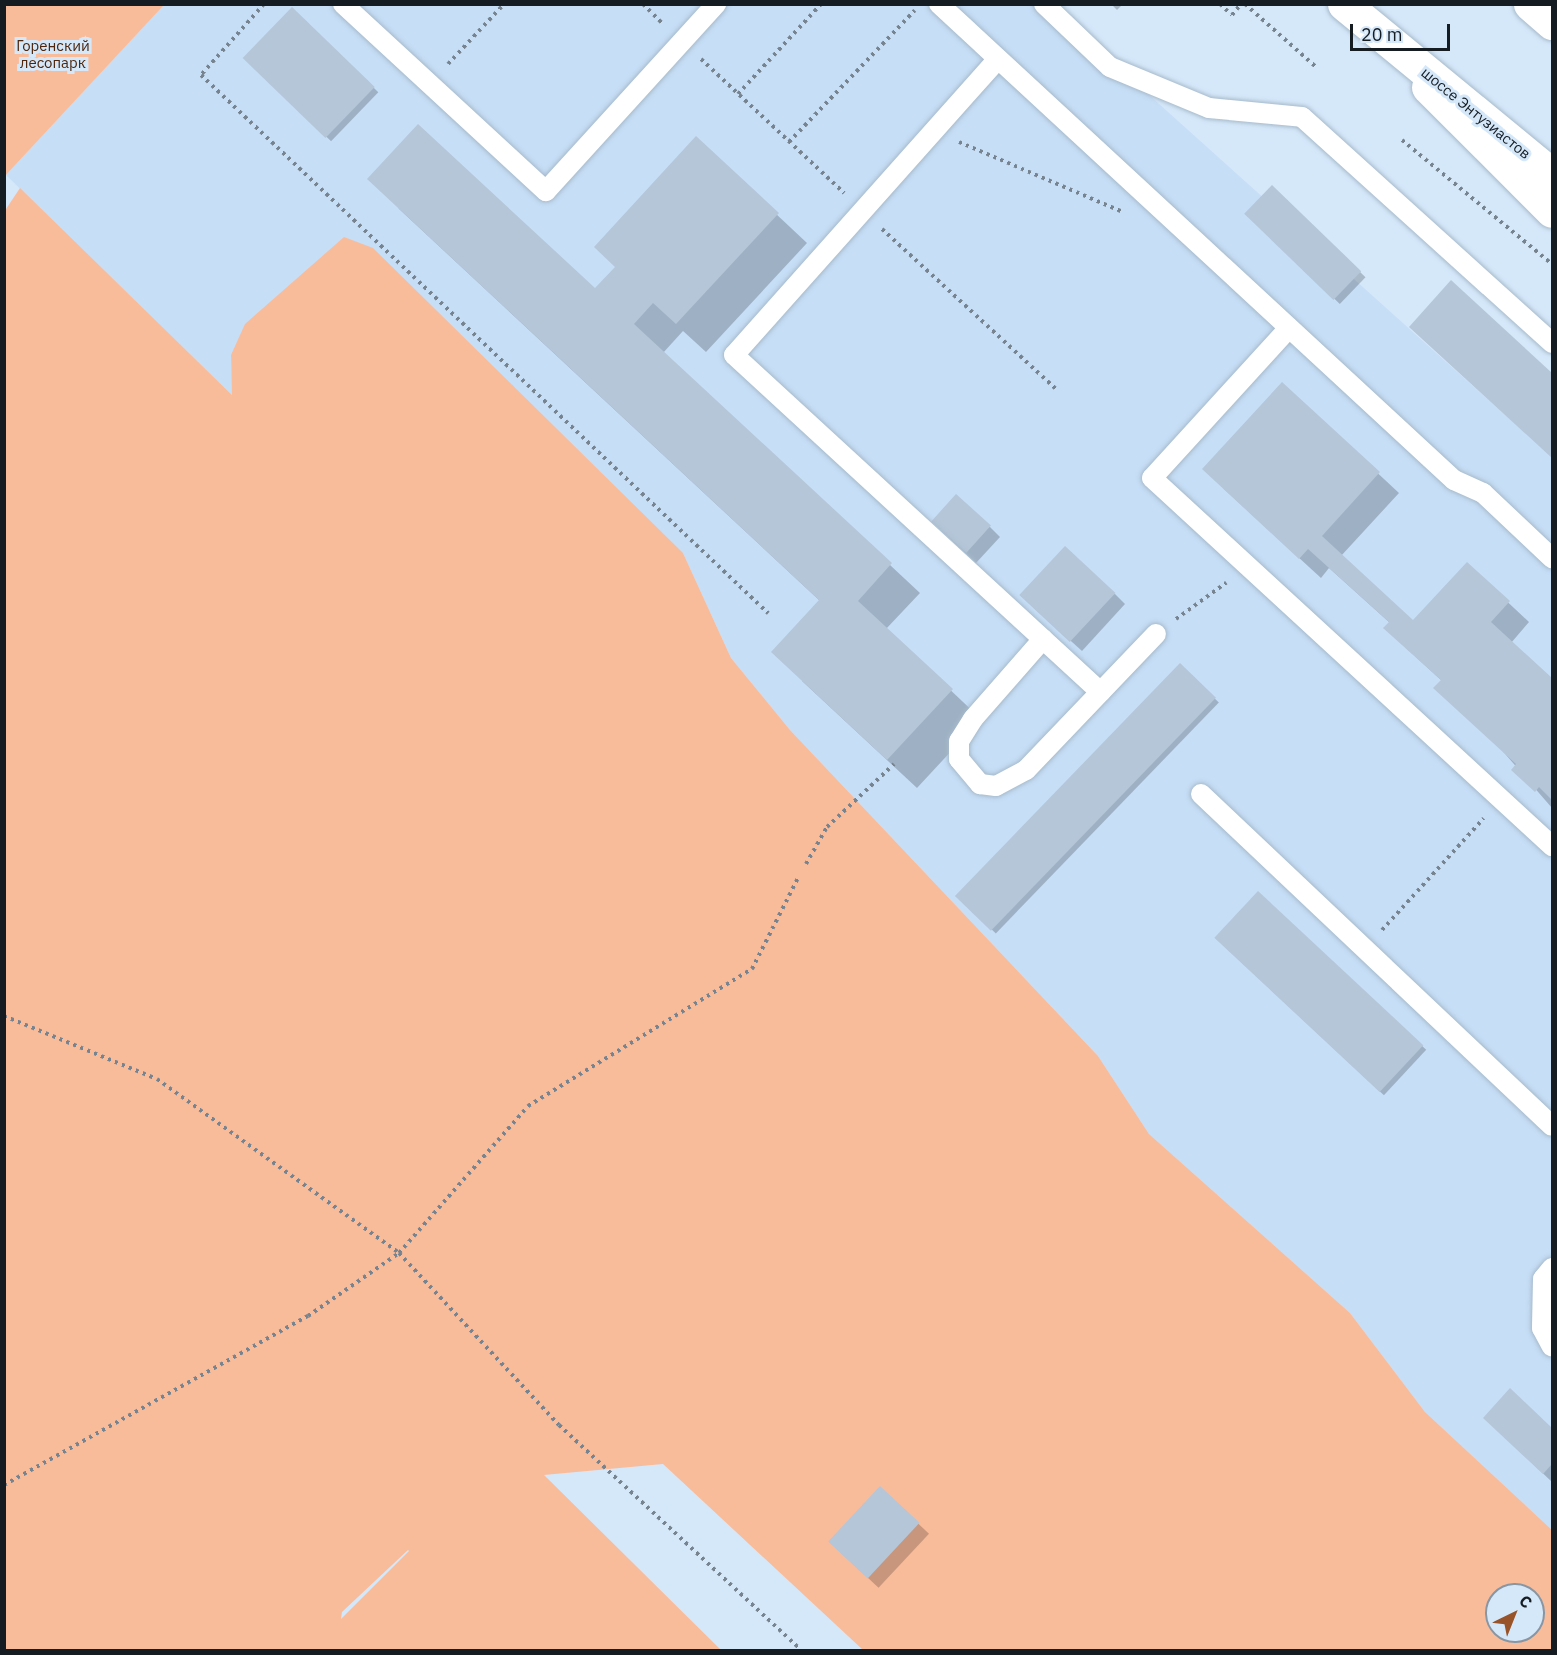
<!DOCTYPE html>
<meta charset="utf-8">
<style>
body{margin:0}
#map{position:relative;width:1557px;height:1655px;overflow:hidden;background:#d5e8fa;font-family:"IBM Plex Sans",sans-serif}
div>[style]{position:absolute}
[style*='--x']{left:calc(var(--x)*1px);top:calc(var(--y)*1px);width:calc(var(--w)*1px);rotate:calc(var(--a)*1deg)}
.built>*{inset:0;background:#c6def6}
.green>*{inset:0;background:#f9bc9b}
.shadow>*{inset:0;background:#0003;transform-origin:0 0}
.building>*{inset:0;background:#b4c6d8;transform-origin:0 0}
.path>*{height:4px;margin-top:-2px;transform-origin:0;background:repeating-linear-gradient(90deg,#778490 0 3px,transparent 0 7.5px)}
.roads{filter:drop-shadow(0 0 2px #a7bacb) drop-shadow(0 0 2px #a7bacb)}
.service>*{height:20px;margin:-10px;padding:0 10px;transform-origin:10px;border-radius:10px;background:#fff}
.primary>*{height:33px;margin:-16.5px;padding:0 16.5px;transform-origin:16.5px;border-radius:16.5px;background:#fff}
.trunk>*{height:33px;margin:-16.5px;padding:0 16.5px;transform-origin:16.5px;border-radius:16.5px;background:#fff}
span{translate:-50% -50%;white-space:nowrap;text-align:center;line-height:1.15;-webkit-text-stroke:6px #d5e8fa;paint-order:stroke}
.park-label{font-size:15px;color:#4d260d}
.street-label{font-size:15px;color:#151c22}
.frame{position:absolute;inset:0;border:6px solid #151c22;pointer-events:none}
.north{position:absolute;left:1485px;top:1583px;width:60px;height:60px;box-sizing:border-box;background:#d5e8fa;border:2px solid #8896a4;border-radius:50%;rotate:43deg;font-size:16px;font-weight:700;line-height:24px;text-align:center;color:#151c22}
.north::after{content:'';display:block;margin:auto;width:21px;height:27px;background:#985328;clip-path:polygon(50% 0,100% 100%,50% 72%,0 100%)}
.scale{position:absolute;left:1350px;top:24px;width:100px;height:27px;box-sizing:border-box;border:3px solid #151c22;border-top:0;padding-left:8px;font-size:18px;line-height:21px;white-space:nowrap;color:#151c22;-webkit-text-stroke:4px #d5e8fa;paint-order:stroke}
</style>
<div id="map">
<div class="built">
<div style="clip-path:polygon(164px 5px,1049px 5px,1552px 457px,1552px 1530px,1425px 1412px,1350px 1313px,1149px 1134px,1098px 1056px,790px 730px,731px 658px,683px 553px,231px 355px,233px 396px,6px 175px)"></div>
</div>
<div class="green">
<div style="clip-path:polygon(5px 4px,164px 5px,5px 176px,4px 5px)"></div>
<div style="clip-path:polygon(evenodd,20px 188px,232px 395px,231px 355px,245px 324px,344px 237px,373px 248px,683px 553px,731px 658px,790px 730px,1098px 1056px,1149px 1134px,1350px 1313px,1425px 1412px,1552px 1530px,1552px 1650px,863px 1650px,663px 1464px,544px 1475px,721px 1650px,5px 1650px,4px 212px,20px 188px,408px 1550px,409px 1551px,341px 1619px,342px 1612px,408px 1550px,20px 188px,1497px 1595px,1533px 1595px,1533px 1631px,1497px 1631px,1497px 1595px)"></div>
</div>
<div class="shadow">
<div style="clip-path:polygon(1111px 4px,1123px 4px,1117px 10px)"></div>
<div style="left:292px;top:9px;width:120px;height:68px;rotate:44deg"></div>
<div style="clip-path:polygon(696px 139px,807px 243px,706px 352px,683px 331px,663px 353px,920px 593px,886px 629px,981px 719px,917px 788px,802px 681px,820px 601px,398px 208px,595px 290px,616px 267px)"></div>
<div style="left:1272px;top:187px;width:130px;height:37px;rotate:44deg"></div>
<div style="clip-path:polygon(1451px 282px,1552px 375px,1552px 457px,1421px 337px)"></div>
<div style="clip-path:polygon(1282px 384px,1399px 493px,1341px 556px,1413px 623px,1467px 564px,1529px 622px,1511px 643px,1552px 680px,1552px 808px,1442px 681px,1406px 648px,1390px 623px,1329px 568px,1321px 578px,1224px 489px)"></div>
<div style="clip-path:polygon(990px 527px,1000px 537px,976px 563px,942px 531px)"></div>
<div style="clip-path:polygon(1115px 594px,1125px 604px,1082px 651px,1032px 606px)"></div>
<div style="left:1180px;top:665px;width:54px;height:321px;rotate:44deg"></div>
<div style="left:1258px;top:893px;width:230px;height:62px;rotate:43deg"></div>
<div style="clip-path:polygon(1510px 1390px,1552px 1430px,1552px 1482px,1495px 1428px)"></div>
<div style="left:880px;top:1488px;width:67px;height:74px;rotate:43deg"></div>
</div>
<div class="building">
<div style="left:292px;top:7px;width:115px;height:71px;rotate:44deg"></div>
<div style="clip-path:polygon(418px 124px,595px 288px,615px 267px,594px 247px,696px 136px,779px 213px,676px 324px,653px 303px,634px 324px,892px 563px,858px 601px,953px 689px,887px 760px,771px 652px,819px 600px,367px 179px)"></div>
<div style="left:1272px;top:185px;width:124px;height:40px;rotate:44deg"></div>
<div style="clip-path:polygon(1451px 280px,1552px 373px,1552px 458px,1409px 327px)"></div>
<div style="clip-path:polygon(1282px 382px,1380px 472px,1322px 536px,1413px 620px,1467px 562px,1510px 601px,1491px 622px,1552px 678px,1552px 800px,1539px 787px,1535px 792px,1511px 770px,1516px 764px,1433px 688px,1441px 680px,1383px 628px,1389px 622px,1308px 549px,1299px 559px,1202px 469px)"></div>
<div style="left:956px;top:494px;width:47px;height:37px;rotate:42deg"></div>
<div style="left:1065px;top:546px;width:69px;height:67px;rotate:43deg"></div>
<div style="left:1180px;top:663px;width:50px;height:324px;rotate:44deg"></div>
<div style="left:1258px;top:891px;width:226px;height:64px;rotate:43deg"></div>
<div style="clip-path:polygon(1510px 1388px,1552px 1428px,1552px 1464px,1543px 1474px,1483px 1418px)"></div>
<div style="left:880px;top:1486px;width:54px;height:76px;rotate:43deg"></div>
</div>
<div class="path">
<div style="--x:264;--y:4;--w:95;--a:131.6"></div>
<div style="--x:201;--y:75;--w:782;--a:43.5"></div>
<div style="--x:643;--y:4;--w:27;--a:45"></div>
<div style="--x:1220;--y:4;--w:16;--a:43"></div>
<div style="--x:1232;--y:15;--w:14;--a:-51"></div>
<div style="--x:1245;--y:4;--w:95;--a:41.6"></div>
<div style="--x:701;--y:59;--w:196;--a:43.1"></div>
<div style="--x:448;--y:64;--w:82;--a:-47"></div>
<div style="--x:738;--y:94;--w:122;--a:-47.3"></div>
<div style="--x:1402;--y:140;--w:195;--a:39.6"></div>
<div style="--x:789;--y:142;--w:182;--a:-46.3"></div>
<div style="--x:959;--y:142;--w:176;--a:23.1"></div>
<div style="--x:882;--y:229;--w:239;--a:42.6"></div>
<div style="--x:1176;--y:619;--w:62;--a:-35.8"></div>
<div style="--x:806;--y:864;--w:43;--a:-60.4"></div>
<div style="--x:827;--y:827;--w:92;--a:-43.2"></div>
<div style="--x:1382;--y:930;--w:151;--a:-47.7"></div>
<div style="--x:4;--y:1016;--w:165;--a:22.4"></div>
<div style="--x:157;--y:1079;--w:298;--a:35.7"></div>
<div style="--x:399;--y:1253;--w:235;--a:47.1"></div>
<div style="--x:559;--y:1425;--w:330;--a:42.9"></div>
<div style="--x:4;--y:1485;--w:348;--a:-29.1"></div>
<div style="--x:308;--y:1316;--w:111;--a:-34.7"></div>
<div style="--x:399;--y:1253;--w:196;--a:-48.7"></div>
<div style="--x:528;--y:1106;--w:263;--a:-31.5"></div>
<div style="--x:752;--y:969;--w:102;--a:-63.2"></div>
</div>
<div class="roads">
<div class="service">
<div style="--x:343;--y:4;--w:276;--a:42.7"></div>
<div style="--x:546;--y:191;--w:253;--a:-47.7"></div>
<div style="--x:939;--y:4;--w:701;--a:42.75"></div>
<div style="--x:1454;--y:480;--w:32;--a:24"></div>
<div style="--x:1483;--y:493;--w:95;--a:43.3"></div>
<div style="--x:1044;--y:4;--w:91;--a:43.7"></div>
<div style="--x:1110;--y:67;--w:107;--a:22.5"></div>
<div style="--x:1209;--y:108;--w:93;--a:5.5"></div>
<div style="--x:1302;--y:117;--w:337;--a:42.1"></div>
<div style="--x:997;--y:60;--w:395;--a:131.7"></div>
<div style="--x:734;--y:355;--w:498;--a:42.6"></div>
<div style="--x:1289;--y:328;--w:203;--a:132.4"></div>
<div style="--x:1152;--y:478;--w:544;--a:42.61"></div>
<div style="--x:1043;--y:639;--w:106;--a:131.2"></div>
<div style="--x:973;--y:719;--w:26;--a:122"></div>
<div style="--x:959;--y:741;--w:18;--a:90"></div>
<div style="--x:959;--y:759;--w:33;--a:50"></div>
<div style="--x:980;--y:784;--w:16;--a:7"></div>
<div style="--x:996;--y:786;--w:34;--a:-28"></div>
<div style="--x:1026;--y:770;--w:188;--a:-46.3"></div>
<div style="--x:1201;--y:794;--w:483;--a:43.4"></div>
<div style="--x:1552;--y:1268;--w:14;--a:129"></div>
<div style="--x:1543;--y:1279;--w:49;--a:91.2"></div>
<div style="--x:1542;--y:1328;--w:21;--a:62"></div>
</div>
<div class="primary">
<div style="--x:1428;--y:87;--w:175;--a:45"></div>
</div>
<div class="trunk">
<div style="--x:1344;--y:4;--w:269;--a:39.4"></div>
<div style="--x:1530;--y:4;--w:29;--a:41"></div>
</div>
</div>
<div class="park-label">
<span style="left:53px;top:54px">Горенский<br>лесопарк</span>
</div>
<div class="street-label">
<span style="left:1476px;top:113px;rotate:39deg">шоссе Энтузиастов</span>
</div>
<div class="frame"></div>
<div class="north">С</div>
<div class="scale">20 m</div>
</div>
